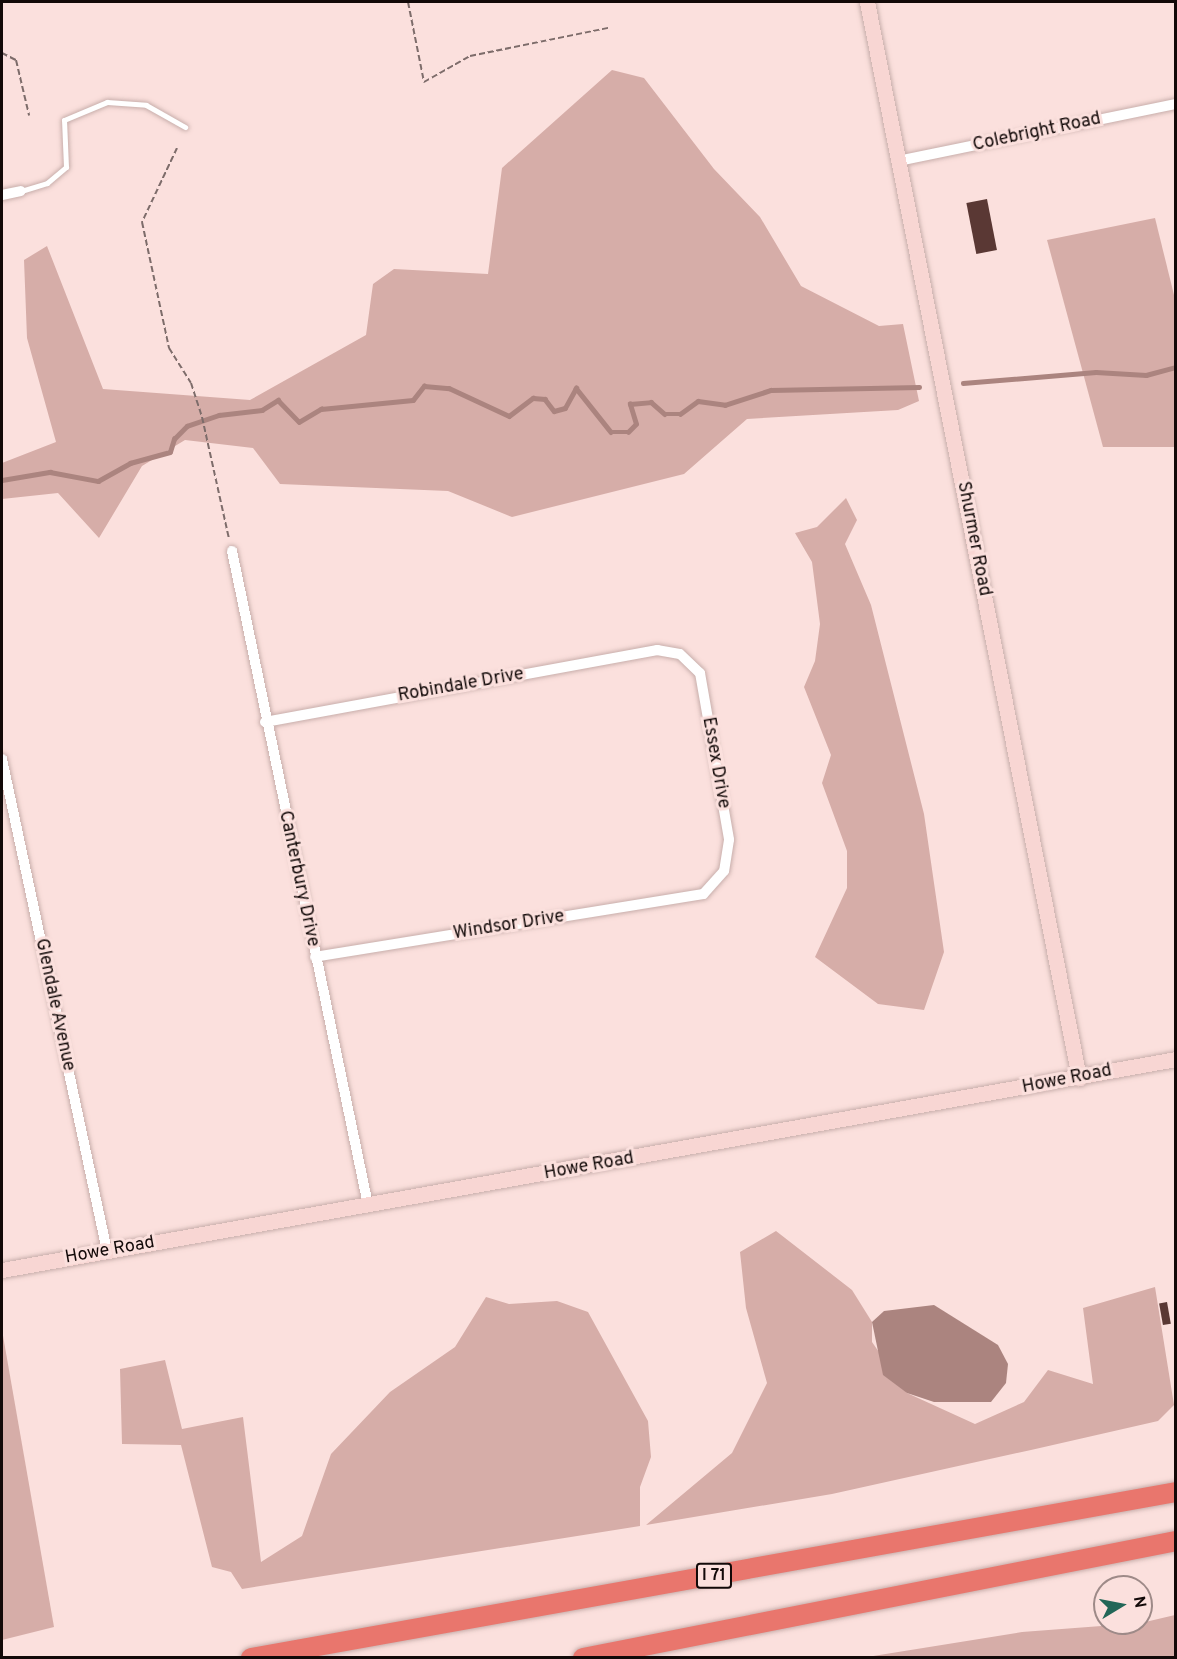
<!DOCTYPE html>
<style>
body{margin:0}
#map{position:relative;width:1177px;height:1659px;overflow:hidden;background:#fbe0dd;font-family:Overpass,sans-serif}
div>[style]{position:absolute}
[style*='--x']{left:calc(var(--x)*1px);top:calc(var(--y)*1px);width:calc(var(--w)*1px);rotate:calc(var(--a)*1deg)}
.forest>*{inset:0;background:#d6ada8}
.water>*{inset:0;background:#ab847f}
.stream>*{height:4.5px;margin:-2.25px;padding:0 2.25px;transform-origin:2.25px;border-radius:2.25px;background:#ab847f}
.building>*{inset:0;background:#5a3834;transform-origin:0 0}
.path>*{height:2px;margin-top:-1px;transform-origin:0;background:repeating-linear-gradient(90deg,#7d6c6a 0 6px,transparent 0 9px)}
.roads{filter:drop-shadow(0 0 2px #c8aeab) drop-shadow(0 0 2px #c8aeab)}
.lane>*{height:5px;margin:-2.5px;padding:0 2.5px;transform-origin:2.5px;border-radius:2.5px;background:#fff}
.street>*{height:10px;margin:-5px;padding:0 5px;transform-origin:5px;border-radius:5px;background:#fff}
.secondary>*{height:15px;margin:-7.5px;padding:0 7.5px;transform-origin:7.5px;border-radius:7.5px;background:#f8d6d3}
.highway>*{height:20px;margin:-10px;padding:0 10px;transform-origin:10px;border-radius:10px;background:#e9766d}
span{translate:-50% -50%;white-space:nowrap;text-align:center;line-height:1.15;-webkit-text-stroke:6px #fbe0dd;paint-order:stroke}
.shield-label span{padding:2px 4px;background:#fbe0dd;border:2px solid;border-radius:4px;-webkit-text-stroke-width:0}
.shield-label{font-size:16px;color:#120908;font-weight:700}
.street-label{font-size:18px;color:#120908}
.frame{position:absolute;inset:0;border:3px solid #120908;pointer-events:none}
.north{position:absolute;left:1093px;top:1575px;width:60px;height:60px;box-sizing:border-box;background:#fbe0dd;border:2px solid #9e8a88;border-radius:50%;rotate:80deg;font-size:16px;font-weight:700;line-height:24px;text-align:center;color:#120908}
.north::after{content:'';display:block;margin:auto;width:21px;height:27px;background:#226657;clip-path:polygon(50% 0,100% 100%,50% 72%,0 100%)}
</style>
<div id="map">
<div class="forest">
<div style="clip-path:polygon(612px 70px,644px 78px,714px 169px,760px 217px,801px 286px,879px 326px,903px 324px,919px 401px,898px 410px,747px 419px,684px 474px,512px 517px,448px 491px,280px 484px,253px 448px,185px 440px,142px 466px,99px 538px,58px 493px,2px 499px,2px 463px,56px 442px,27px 338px,24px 260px,47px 246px,103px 389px,250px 400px,366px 335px,373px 284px,394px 269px,488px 274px,502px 168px)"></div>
<div style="clip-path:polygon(1155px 218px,1175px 299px,1175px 447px,1103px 447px,1047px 240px)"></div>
<div style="clip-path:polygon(846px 498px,857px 520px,845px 544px,871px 605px,924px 814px,944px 952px,924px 1010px,878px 1004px,815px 957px,847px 888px,847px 851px,822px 783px,831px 755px,804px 687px,815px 661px,820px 624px,812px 562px,795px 533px,817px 527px)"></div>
<div style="clip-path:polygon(776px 1231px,852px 1290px,872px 1322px,872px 1342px,907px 1393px,975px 1424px,1024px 1402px,1048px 1370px,1093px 1384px,1083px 1308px,1155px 1287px,1174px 1405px,1158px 1421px,1031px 1450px,832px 1494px,646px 1525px,732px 1453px,767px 1383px,746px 1308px,740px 1252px)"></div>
<div style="clip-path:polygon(486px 1297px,509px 1304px,557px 1301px,588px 1312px,648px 1421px,651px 1457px,640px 1487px,640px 1526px,242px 1589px,231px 1572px,212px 1567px,181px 1445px,122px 1444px,120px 1369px,165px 1360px,182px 1429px,243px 1417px,261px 1562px,302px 1536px,331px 1454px,390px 1392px,455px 1347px)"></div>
<div style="clip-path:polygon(2px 1330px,54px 1627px,2px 1640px)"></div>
<div style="clip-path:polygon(1175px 1615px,1175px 1657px,867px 1657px,1022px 1632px,1141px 1623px)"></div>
</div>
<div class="water">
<div style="clip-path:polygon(934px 1305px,998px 1345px,1008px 1364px,1006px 1383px,991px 1402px,934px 1402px,907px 1393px,883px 1375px,872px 1322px,884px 1311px)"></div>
</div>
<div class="stream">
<div style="--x:963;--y:383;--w:133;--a:-4.7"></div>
<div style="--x:1096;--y:372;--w:50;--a:3.4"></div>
<div style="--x:1146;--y:375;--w:31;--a:-15"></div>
<div style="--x:2;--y:480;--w:49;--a:-9.5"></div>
<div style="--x:50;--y:472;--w:49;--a:10.6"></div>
<div style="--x:98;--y:481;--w:37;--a:-29"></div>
<div style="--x:130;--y:463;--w:41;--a:-15.4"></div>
<div style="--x:170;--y:452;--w:14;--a:-73"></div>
<div style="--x:174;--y:439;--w:18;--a:-45"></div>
<div style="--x:187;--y:426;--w:34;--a:-19"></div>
<div style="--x:219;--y:415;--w:43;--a:-6.6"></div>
<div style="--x:262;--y:410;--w:19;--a:-32"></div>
<div style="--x:278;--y:400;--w:30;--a:46"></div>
<div style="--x:299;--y:422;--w:26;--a:-31"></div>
<div style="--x:321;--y:409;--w:92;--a:-5.6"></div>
<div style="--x:413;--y:400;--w:18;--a:-52"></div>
<div style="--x:424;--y:386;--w:25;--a:5"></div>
<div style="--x:449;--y:388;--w:66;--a:25"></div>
<div style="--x:509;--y:416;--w:30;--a:-37"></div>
<div style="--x:533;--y:398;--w:12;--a:5"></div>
<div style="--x:545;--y:399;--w:15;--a:53"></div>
<div style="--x:554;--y:411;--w:11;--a:-15"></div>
<div style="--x:565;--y:408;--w:23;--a:-61"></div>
<div style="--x:576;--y:388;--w:56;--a:51.5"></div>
<div style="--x:611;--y:432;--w:17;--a:0"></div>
<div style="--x:628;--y:432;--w:11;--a:-45"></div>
<div style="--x:636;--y:424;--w:21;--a:-107"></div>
<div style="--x:630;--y:404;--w:21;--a:-5"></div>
<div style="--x:651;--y:402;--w:18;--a:41"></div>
<div style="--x:665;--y:414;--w:15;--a:0"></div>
<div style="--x:680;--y:414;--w:22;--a:-36"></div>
<div style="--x:698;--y:401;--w:27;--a:8"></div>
<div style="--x:725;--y:405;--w:48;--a:-18.1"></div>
<div style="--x:771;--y:390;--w:148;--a:-1.2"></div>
</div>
<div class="building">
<div style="left:987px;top:199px;width:52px;height:21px;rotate:79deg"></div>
<div style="left:1167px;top:1302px;width:22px;height:8px;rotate:80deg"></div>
</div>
<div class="path">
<div style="--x:408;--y:2;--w:82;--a:78.7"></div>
<div style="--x:424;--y:82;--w:53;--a:-29.5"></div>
<div style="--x:470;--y:56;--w:141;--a:-11.5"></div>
<div style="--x:2;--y:53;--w:16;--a:27"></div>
<div style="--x:16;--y:60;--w:57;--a:76.7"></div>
<div style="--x:177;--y:148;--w:82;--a:115.3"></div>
<div style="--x:142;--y:222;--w:129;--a:77.9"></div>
<div style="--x:169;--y:348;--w:41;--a:57.8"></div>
<div style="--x:191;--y:383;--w:36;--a:72"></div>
<div style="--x:202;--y:417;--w:125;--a:77.5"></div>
</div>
<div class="roads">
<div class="lane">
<div style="--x:21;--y:191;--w:27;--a:-17"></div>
<div style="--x:47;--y:183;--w:25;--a:-40"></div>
<div style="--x:66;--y:167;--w:47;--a:-92.4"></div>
<div style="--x:64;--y:120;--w:47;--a:-22.7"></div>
<div style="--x:107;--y:102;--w:39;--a:4"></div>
<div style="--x:146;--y:105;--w:45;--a:29.4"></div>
</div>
<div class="street">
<div style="--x:898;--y:161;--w:284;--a:-11.6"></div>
<div style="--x:2;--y:195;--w:19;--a:-12"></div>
<div style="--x:232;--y:551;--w:668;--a:78.25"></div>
<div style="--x:265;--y:722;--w:399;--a:-10.4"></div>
<div style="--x:657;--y:650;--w:23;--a:10"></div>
<div style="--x:680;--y:654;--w:28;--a:44"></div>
<div style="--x:700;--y:673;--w:169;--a:80.1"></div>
<div style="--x:729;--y:840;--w:31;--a:99"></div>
<div style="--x:724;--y:871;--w:31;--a:132"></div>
<div style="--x:703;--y:894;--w:393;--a:170.8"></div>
<div style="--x:2;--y:759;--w:503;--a:77.95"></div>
</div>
<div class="secondary">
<div style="--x:867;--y:2;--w:1097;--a:78.85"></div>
<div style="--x:2;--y:1270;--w:1193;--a:-10.19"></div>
</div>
<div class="highway">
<div style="--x:251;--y:1658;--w:940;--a:-10.17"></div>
<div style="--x:583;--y:1658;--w:604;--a:-11.16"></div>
</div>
</div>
<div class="shield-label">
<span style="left:714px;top:1576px">I 71</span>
</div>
<div class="street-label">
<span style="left:1037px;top:133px;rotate:-12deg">Colebright Road</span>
<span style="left:973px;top:539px;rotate:79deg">Shurmer Road</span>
<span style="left:461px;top:686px;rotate:-10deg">Robindale Drive</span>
<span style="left:715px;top:763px;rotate:80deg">Essex Drive</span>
<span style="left:298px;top:879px;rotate:78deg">Canterbury Drive</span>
<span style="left:509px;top:926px;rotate:-9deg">Windsor Drive</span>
<span style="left:54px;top:1005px;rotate:78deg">Glendale Avenue</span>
<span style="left:1067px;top:1080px;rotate:-11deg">Howe Road</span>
<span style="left:589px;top:1167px;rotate:-10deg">Howe Road</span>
<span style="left:110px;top:1251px;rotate:-10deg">Howe Road</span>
</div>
<div class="frame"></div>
<div class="north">N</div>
</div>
